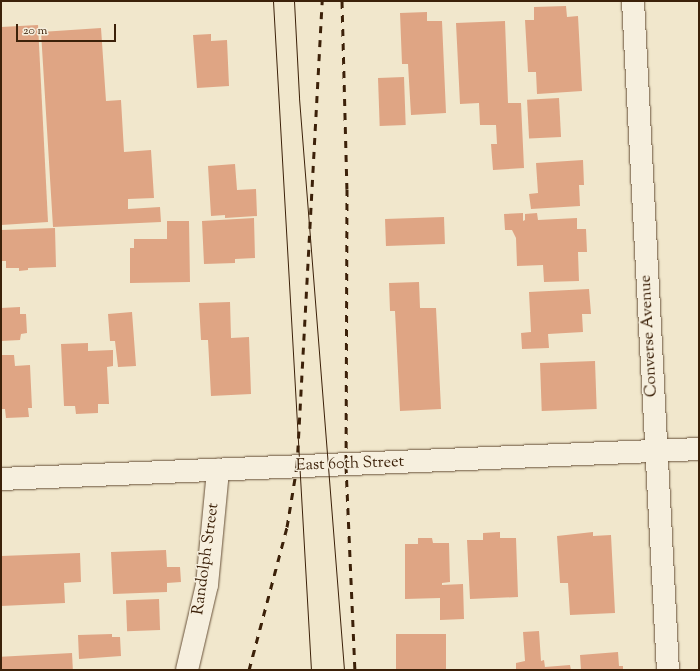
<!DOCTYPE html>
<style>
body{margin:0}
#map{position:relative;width:700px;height:671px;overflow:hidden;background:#f1e7cc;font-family:"Sorts Mill Goudy",serif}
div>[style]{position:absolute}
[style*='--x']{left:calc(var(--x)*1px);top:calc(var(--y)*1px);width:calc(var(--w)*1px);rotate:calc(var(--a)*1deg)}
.building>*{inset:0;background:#dfa584;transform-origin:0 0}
.roads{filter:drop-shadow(0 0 1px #69523a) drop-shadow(0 0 1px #69523a)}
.street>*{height:22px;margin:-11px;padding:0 11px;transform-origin:11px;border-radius:11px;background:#f6efde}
.secondary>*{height:22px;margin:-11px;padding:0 11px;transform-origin:11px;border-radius:11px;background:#f6efde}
.tram>*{height:1px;margin:-0.5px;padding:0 0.5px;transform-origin:0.5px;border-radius:0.5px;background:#3c2109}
.rail>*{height:3px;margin-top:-1.5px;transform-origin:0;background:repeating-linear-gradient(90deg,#3c2109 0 7px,transparent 0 14px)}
span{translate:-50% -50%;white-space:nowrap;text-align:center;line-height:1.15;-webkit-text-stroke:3px #f6efde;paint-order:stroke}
.street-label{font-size:16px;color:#3c2109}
.frame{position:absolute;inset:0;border:2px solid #3c2109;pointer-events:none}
.scale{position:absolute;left:16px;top:24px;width:100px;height:18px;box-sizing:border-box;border:2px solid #3c2109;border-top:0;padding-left:5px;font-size:12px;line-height:14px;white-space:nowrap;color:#3c2109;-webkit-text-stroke:3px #f6efde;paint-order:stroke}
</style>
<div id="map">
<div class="building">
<div style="clip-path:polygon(566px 6px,567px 17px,578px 16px,582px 91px,537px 94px,536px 72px,528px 72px,525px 20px,534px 20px,534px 7px)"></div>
<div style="clip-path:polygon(427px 12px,427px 21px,442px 21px,446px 113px,411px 115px,408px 64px,402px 64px,400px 13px)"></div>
<div style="clip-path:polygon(505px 21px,508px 103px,521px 103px,524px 168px,493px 170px,491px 144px,497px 144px,496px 125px,480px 125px,479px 103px,460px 104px,456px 23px)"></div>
<div style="clip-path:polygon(38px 25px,48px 222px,1px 225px,1px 27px)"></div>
<div style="clip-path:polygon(101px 28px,106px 101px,121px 100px,124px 152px,151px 150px,154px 198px,128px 199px,128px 209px,160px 207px,161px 222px,53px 227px,41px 32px)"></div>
<div style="clip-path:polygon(211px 34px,211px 41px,227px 40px,229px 86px,197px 88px,193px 35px)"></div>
<div style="left:404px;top:77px;width:48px;height:26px;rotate:88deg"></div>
<div style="left:559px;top:98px;width:39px;height:32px;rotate:87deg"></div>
<div style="clip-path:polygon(583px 160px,584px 185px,579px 185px,580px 206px,531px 209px,529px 194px,538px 193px,536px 163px)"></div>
<div style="clip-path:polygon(235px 164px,237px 190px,256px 189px,257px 216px,225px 218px,225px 215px,211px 216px,208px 166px)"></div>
<div style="clip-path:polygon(523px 213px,523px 221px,525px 220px,525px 214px,537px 213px,538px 220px,577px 218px,577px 229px,586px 229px,587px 252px,578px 252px,579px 281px,544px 282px,543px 265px,517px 266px,516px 238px,512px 230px,505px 230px,504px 214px)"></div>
<div style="left:444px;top:217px;width:27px;height:59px;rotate:88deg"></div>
<div style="clip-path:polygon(254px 218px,255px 258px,235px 259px,235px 263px,204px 264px,202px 221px)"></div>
<div style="clip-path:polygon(167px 221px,189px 221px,190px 282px,130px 283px,130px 248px,134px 248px,134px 239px,167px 239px)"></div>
<div style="clip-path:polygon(55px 228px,56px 267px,28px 268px,28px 270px,19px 271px,19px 268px,6px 268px,6px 261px,1px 261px,1px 230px)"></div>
<div style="clip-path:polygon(419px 282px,420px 308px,436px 308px,441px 409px,400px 411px,395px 311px,390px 311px,389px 283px)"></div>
<div style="clip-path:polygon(589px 289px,591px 314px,582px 314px,583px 332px,548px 334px,549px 348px,522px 349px,521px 333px,531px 332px,529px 292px)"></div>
<div style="clip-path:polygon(230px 302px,231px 338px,249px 337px,251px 394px,211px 396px,208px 340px,201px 340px,199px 303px)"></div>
<div style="clip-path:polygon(20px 307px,20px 314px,26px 314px,27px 333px,21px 334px,20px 340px,1px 341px,1px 308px)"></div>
<div style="clip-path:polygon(132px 312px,136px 366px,118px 367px,115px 341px,110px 341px,108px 314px)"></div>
<div style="clip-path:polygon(88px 343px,88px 351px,113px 350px,113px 366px,107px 367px,109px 404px,98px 404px,98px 413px,76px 414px,75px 406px,64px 406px,61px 344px)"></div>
<div style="clip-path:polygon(1px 355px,14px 355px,15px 366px,30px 365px,32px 408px,28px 408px,29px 417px,6px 418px,5px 409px,1px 409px)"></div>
<div style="left:595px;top:361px;width:48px;height:55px;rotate:88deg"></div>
<div style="clip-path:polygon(500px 532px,500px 538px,516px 538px,518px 597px,470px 599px,467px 540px,483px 540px,483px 533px)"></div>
<div style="clip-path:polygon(593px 532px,593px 536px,611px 535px,615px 613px,570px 615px,568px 583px,560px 583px,557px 536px)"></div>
<div style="clip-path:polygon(418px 538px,432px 538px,433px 543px,449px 543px,450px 582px,442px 583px,442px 585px,463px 584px,464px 619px,440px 620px,440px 598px,405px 599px,405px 544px,418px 544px)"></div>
<div style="clip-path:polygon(166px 550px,167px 567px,180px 567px,181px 582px,167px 583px,167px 592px,113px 594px,111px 552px)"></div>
<div style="clip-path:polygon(80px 553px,81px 582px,64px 583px,65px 603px,1px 606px,1px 556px)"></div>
<div style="left:159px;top:599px;width:31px;height:33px;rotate:88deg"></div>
<div style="clip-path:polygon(539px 631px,541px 661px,544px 660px,545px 667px,570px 665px,571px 670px,516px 670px,516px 663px,525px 661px,523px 632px)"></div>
<div style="clip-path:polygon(112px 634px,112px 637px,120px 637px,121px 656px,79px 659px,78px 635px)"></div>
<div style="left:446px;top:634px;width:36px;height:50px;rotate:90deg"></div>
<div style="clip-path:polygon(618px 652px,619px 666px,623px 666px,623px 670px,581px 670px,580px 655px)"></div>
<div style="left:72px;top:653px;width:17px;height:71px;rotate:87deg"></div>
</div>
<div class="roads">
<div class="street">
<div style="--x:633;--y:1;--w:670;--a:87.01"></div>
</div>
<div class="secondary">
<div style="--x:1;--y:479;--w:699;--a:-2.46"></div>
<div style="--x:187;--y:670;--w:87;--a:-76.8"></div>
<div style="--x:207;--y:585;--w:116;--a:-84.5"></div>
</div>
</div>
<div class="tram">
<div style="--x:273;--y:1;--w:670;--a:86.75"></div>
<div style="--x:294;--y:1;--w:97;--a:87"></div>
<div style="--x:299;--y:98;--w:574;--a:85.5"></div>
</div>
<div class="rail">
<div style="--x:342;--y:1;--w:188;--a:88.5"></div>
<div style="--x:347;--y:189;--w:277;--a:90.2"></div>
<div style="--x:346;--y:466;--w:204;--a:87.5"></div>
<div style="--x:249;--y:670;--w:148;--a:-75.1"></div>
<div style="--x:287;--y:527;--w:62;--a:-80.7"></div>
<div style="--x:297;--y:466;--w:466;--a:-86.9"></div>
</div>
<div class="street-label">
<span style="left:650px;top:336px;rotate:-93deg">Converse Avenue</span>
<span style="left:350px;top:465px;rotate:-2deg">East 60th Street</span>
<span style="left:207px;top:559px;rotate:-82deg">Randolph Street</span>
</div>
<div class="frame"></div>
<div class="scale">20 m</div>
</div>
